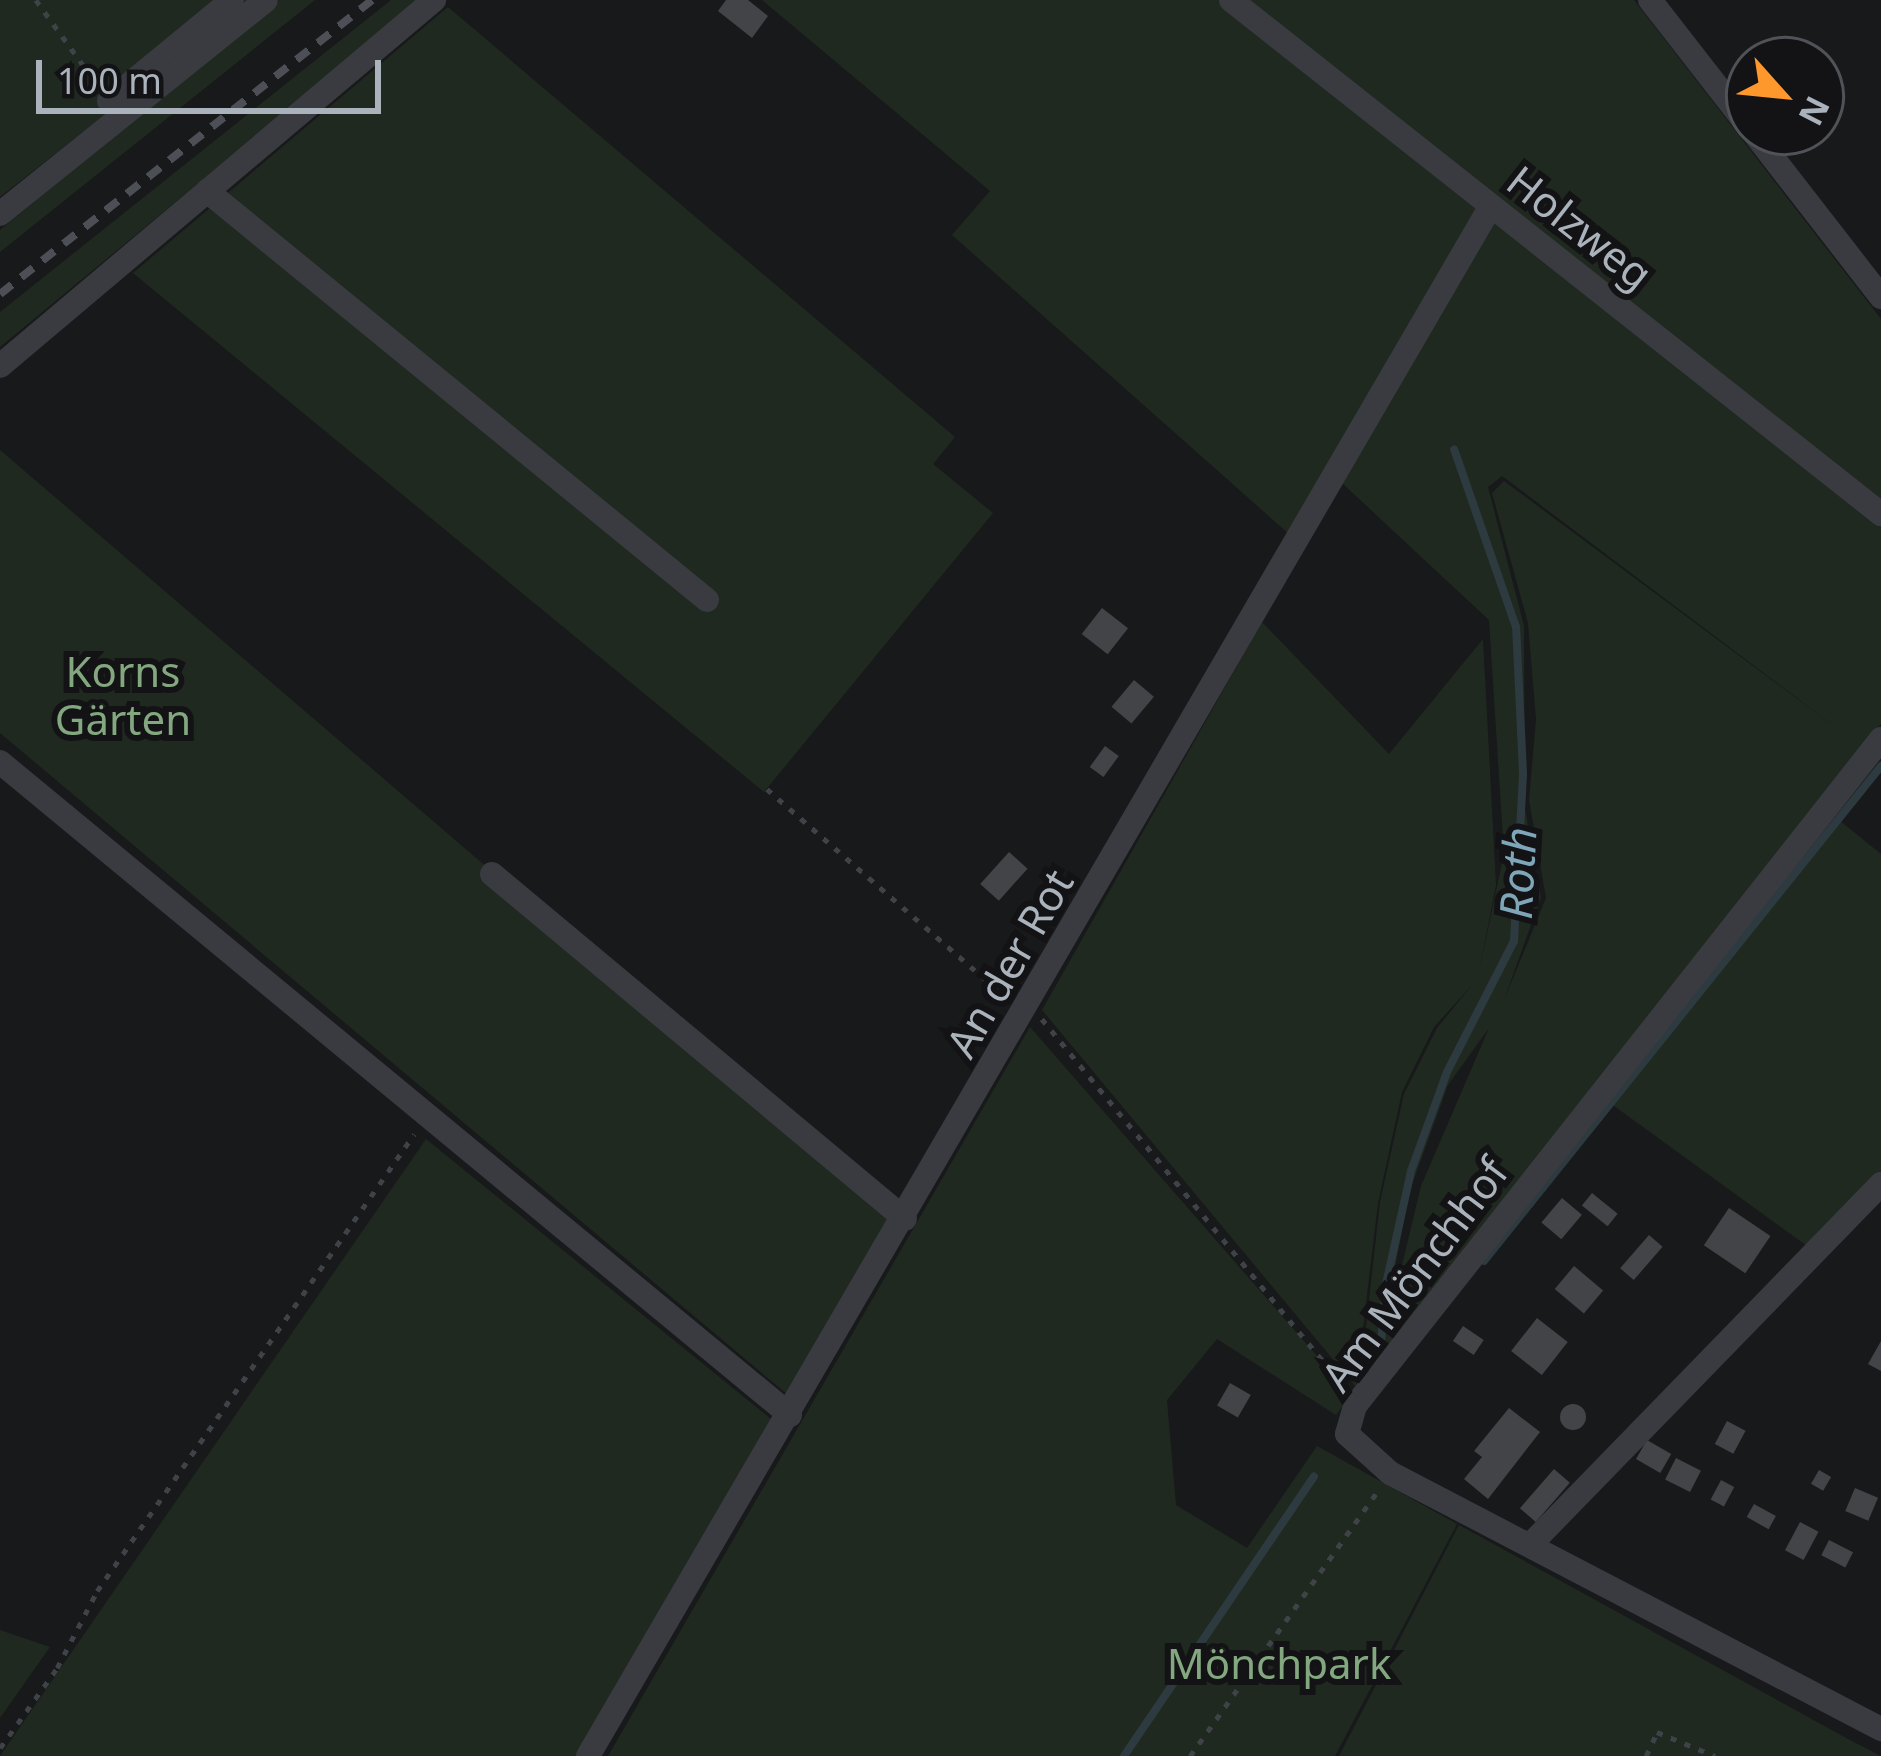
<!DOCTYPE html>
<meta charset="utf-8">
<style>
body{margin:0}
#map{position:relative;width:1881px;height:1756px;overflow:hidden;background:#18191b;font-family:"Noto Sans",sans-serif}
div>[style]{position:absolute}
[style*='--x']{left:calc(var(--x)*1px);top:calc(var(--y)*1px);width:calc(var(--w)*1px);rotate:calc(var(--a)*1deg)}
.green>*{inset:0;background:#202920}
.stream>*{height:8px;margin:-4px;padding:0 4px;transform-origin:4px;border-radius:4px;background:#2d3a40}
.building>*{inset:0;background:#424448;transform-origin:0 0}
.round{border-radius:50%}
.path>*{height:4.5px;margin-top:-2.25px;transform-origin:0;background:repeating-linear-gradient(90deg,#3f4247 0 6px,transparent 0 15px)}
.minor>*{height:24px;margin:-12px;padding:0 12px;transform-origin:12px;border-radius:12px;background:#393b40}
.rail>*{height:8px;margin-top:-4px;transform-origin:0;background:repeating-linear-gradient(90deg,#4c4f55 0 15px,transparent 0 27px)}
span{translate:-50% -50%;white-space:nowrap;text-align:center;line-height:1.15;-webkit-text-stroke:12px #131316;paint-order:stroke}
.street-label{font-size:42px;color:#aab2bb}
.park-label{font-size:42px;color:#83a77f}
.water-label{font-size:45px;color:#7fa6b8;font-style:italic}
.north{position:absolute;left:1725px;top:36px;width:120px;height:120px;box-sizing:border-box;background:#131316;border:3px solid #4f5358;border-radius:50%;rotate:117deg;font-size:33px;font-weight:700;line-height:48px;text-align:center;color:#aab2bb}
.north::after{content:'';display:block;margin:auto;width:42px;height:54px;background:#ff982c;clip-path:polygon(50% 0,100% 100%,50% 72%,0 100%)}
.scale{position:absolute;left:36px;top:60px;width:345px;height:54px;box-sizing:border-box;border:6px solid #aab2bb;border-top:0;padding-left:15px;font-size:36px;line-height:42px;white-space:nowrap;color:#aab2bb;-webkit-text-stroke:9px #131316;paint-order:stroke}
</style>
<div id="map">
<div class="green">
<div style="clip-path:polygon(0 0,251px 0,0 197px)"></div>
<div style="clip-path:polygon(279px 0,315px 0,0 252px,0 230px)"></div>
<div style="clip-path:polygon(391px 0,420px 0,0 347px,0 312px)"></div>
<div style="clip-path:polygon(evenodd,762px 0,1634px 0,1881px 319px,1881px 724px,1378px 1365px,1421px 1186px,1489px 1028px,1448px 1085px,1410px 1190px,1376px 1366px,1362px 1363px,1380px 1202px,1404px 1094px,1437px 1028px,1472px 985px,1434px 1027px,1402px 1092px,1378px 1203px,1356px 1387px,1042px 1010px,1262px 622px,1389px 754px,1483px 639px,1496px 885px,1479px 971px,1504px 854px,1489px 620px,1328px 470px,1289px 534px,952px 235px,990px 191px,762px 0,1502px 476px,1850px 738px,1504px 481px,1492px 493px,1528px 623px,1536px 720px,1529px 800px,1546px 898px,1504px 1000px,1541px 897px,1525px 809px,1524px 626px,1488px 487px,1502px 476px)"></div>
<div style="clip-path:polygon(448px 7px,955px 437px,933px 464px,993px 513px,764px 792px,133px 273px)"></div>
<div style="clip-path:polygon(0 450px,893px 1215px,788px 1395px,0 733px)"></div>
<div style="clip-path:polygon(1839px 820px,1881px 854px,1881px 1171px,1807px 1246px,1610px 1103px)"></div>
<div style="clip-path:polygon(1030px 1027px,1316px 1355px,1344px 1404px,1336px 1415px,1217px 1339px,1167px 1400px,1176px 1505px,1247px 1548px,1317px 1446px,1457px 1524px,1335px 1756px,608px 1756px)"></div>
<div style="clip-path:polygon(426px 1139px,771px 1419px,578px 1756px,0 1756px)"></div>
<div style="clip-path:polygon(1459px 1525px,1848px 1739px,1881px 1756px,1339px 1756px)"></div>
<div style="clip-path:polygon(0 1630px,50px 1647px,0 1718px)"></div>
</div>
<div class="stream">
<div style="--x:1484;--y:1261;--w:635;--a:-51.27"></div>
<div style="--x:1380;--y:1354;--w:70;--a:-85.1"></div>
<div style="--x:1386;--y:1284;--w:116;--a:-77.5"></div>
<div style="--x:1411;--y:1171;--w:105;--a:-70"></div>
<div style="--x:1447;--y:1072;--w:147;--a:-62.9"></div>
<div style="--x:1514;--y:941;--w:168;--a:-86.9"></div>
<div style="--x:1523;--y:773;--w:146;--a:-92.7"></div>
<div style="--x:1516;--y:627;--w:188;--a:-109.2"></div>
<div style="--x:1124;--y:1756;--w:338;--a:-55.8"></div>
</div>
<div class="building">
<div style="clip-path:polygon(726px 0,748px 0,768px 16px,752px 38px,718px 11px)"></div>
<div style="left:1102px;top:608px;width:33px;height:33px;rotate:38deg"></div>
<div style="left:1134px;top:680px;width:26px;height:35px;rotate:40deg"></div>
<div style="left:1105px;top:746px;width:17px;height:26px;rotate:36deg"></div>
<div style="left:1009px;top:852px;width:25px;height:43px;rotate:42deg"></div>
<div style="left:1592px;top:1193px;width:33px;height:16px;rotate:39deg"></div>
<div style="left:1562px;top:1198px;width:26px;height:32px;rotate:40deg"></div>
<div style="left:1729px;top:1208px;width:50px;height:45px;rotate:34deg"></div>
<div style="left:1649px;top:1235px;width:18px;height:44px;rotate:41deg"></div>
<div style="left:1574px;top:1266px;width:38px;height:30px;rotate:40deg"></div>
<div style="left:1537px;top:1318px;width:39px;height:42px;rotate:38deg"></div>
<div style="left:1463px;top:1326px;width:25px;height:18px;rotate:34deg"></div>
<div style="clip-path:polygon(1881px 1341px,1881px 1371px,1868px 1364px)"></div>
<div style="left:1230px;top:1383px;width:24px;height:26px;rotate:30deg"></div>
<div class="round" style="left:1560px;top:1404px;width:26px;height:26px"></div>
<div style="clip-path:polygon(1509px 1408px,1540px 1432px,1488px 1499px,1464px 1479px,1482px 1457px,1474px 1451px)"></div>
<div style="left:1727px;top:1421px;width:21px;height:26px;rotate:28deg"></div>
<div style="left:1647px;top:1440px;width:28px;height:22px;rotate:30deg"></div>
<div style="left:1676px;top:1458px;width:28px;height:24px;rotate:27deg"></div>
<div style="left:1554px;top:1469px;width:21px;height:52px;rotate:41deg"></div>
<div style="left:1819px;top:1470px;width:14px;height:16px;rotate:30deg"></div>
<div style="left:1721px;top:1480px;width:15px;height:22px;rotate:28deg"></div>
<div style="left:1855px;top:1488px;width:25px;height:25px;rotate:23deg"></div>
<div style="left:1754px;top:1504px;width:25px;height:15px;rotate:29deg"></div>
<div style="left:1800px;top:1522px;width:21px;height:32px;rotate:28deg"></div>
<div style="left:1829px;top:1540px;width:27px;height:17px;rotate:27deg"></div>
</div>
<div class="path">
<div style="--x:36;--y:0;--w:102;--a:54.1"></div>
<div style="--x:767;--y:789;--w:318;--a:41.1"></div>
<div style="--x:1042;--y:1019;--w:475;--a:50.6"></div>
<div style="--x:0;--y:1748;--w:98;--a:-54.5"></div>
<div style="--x:57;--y:1668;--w:87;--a:-62.5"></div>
<div style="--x:97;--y:1591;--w:556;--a:-55.25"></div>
<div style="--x:1190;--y:1756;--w:322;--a:-54.7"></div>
<div style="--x:1646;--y:1756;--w:26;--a:-65"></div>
<div style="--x:1657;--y:1732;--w:63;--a:22.5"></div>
</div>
<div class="minor">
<div style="--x:1231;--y:0;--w:829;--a:38.34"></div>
<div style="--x:1650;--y:0;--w:161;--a:52.1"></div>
<div style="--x:109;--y:101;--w:159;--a:-39.4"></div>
<div style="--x:1753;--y:132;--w:209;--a:52.2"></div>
<div style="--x:207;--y:191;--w:646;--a:39.28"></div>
<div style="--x:0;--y:214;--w:341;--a:-38.8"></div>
<div style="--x:0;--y:366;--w:568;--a:-40.14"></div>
<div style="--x:1881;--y:739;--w:849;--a:128.26"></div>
<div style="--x:1355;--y:1406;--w:29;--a:106"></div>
<div style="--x:1347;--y:1434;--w:58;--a:42.2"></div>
<div style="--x:1390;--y:1473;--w:554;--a:27.54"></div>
<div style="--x:0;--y:762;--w:1025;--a:39.58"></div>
<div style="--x:492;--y:874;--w:538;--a:39.87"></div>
<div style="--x:1530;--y:1545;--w:504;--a:-45.8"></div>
<div style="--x:588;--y:1756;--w:1794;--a:-59.78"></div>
</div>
<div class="rail">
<div style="--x:0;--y:294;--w:474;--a:-38.3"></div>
</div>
<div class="street-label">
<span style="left:1580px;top:227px;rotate:38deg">Holzweg</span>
<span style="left:1009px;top:963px;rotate:-60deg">An der Rot</span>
<span style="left:1414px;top:1274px;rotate:-53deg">Am Mönchhof</span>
</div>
<div class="park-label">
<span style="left:123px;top:695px">Korns<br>Gärten</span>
<span style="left:1279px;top:1663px">Mönchpark</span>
</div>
<div class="water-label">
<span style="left:1517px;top:873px;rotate:-87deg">Roth</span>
</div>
<div class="north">N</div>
<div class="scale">100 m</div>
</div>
